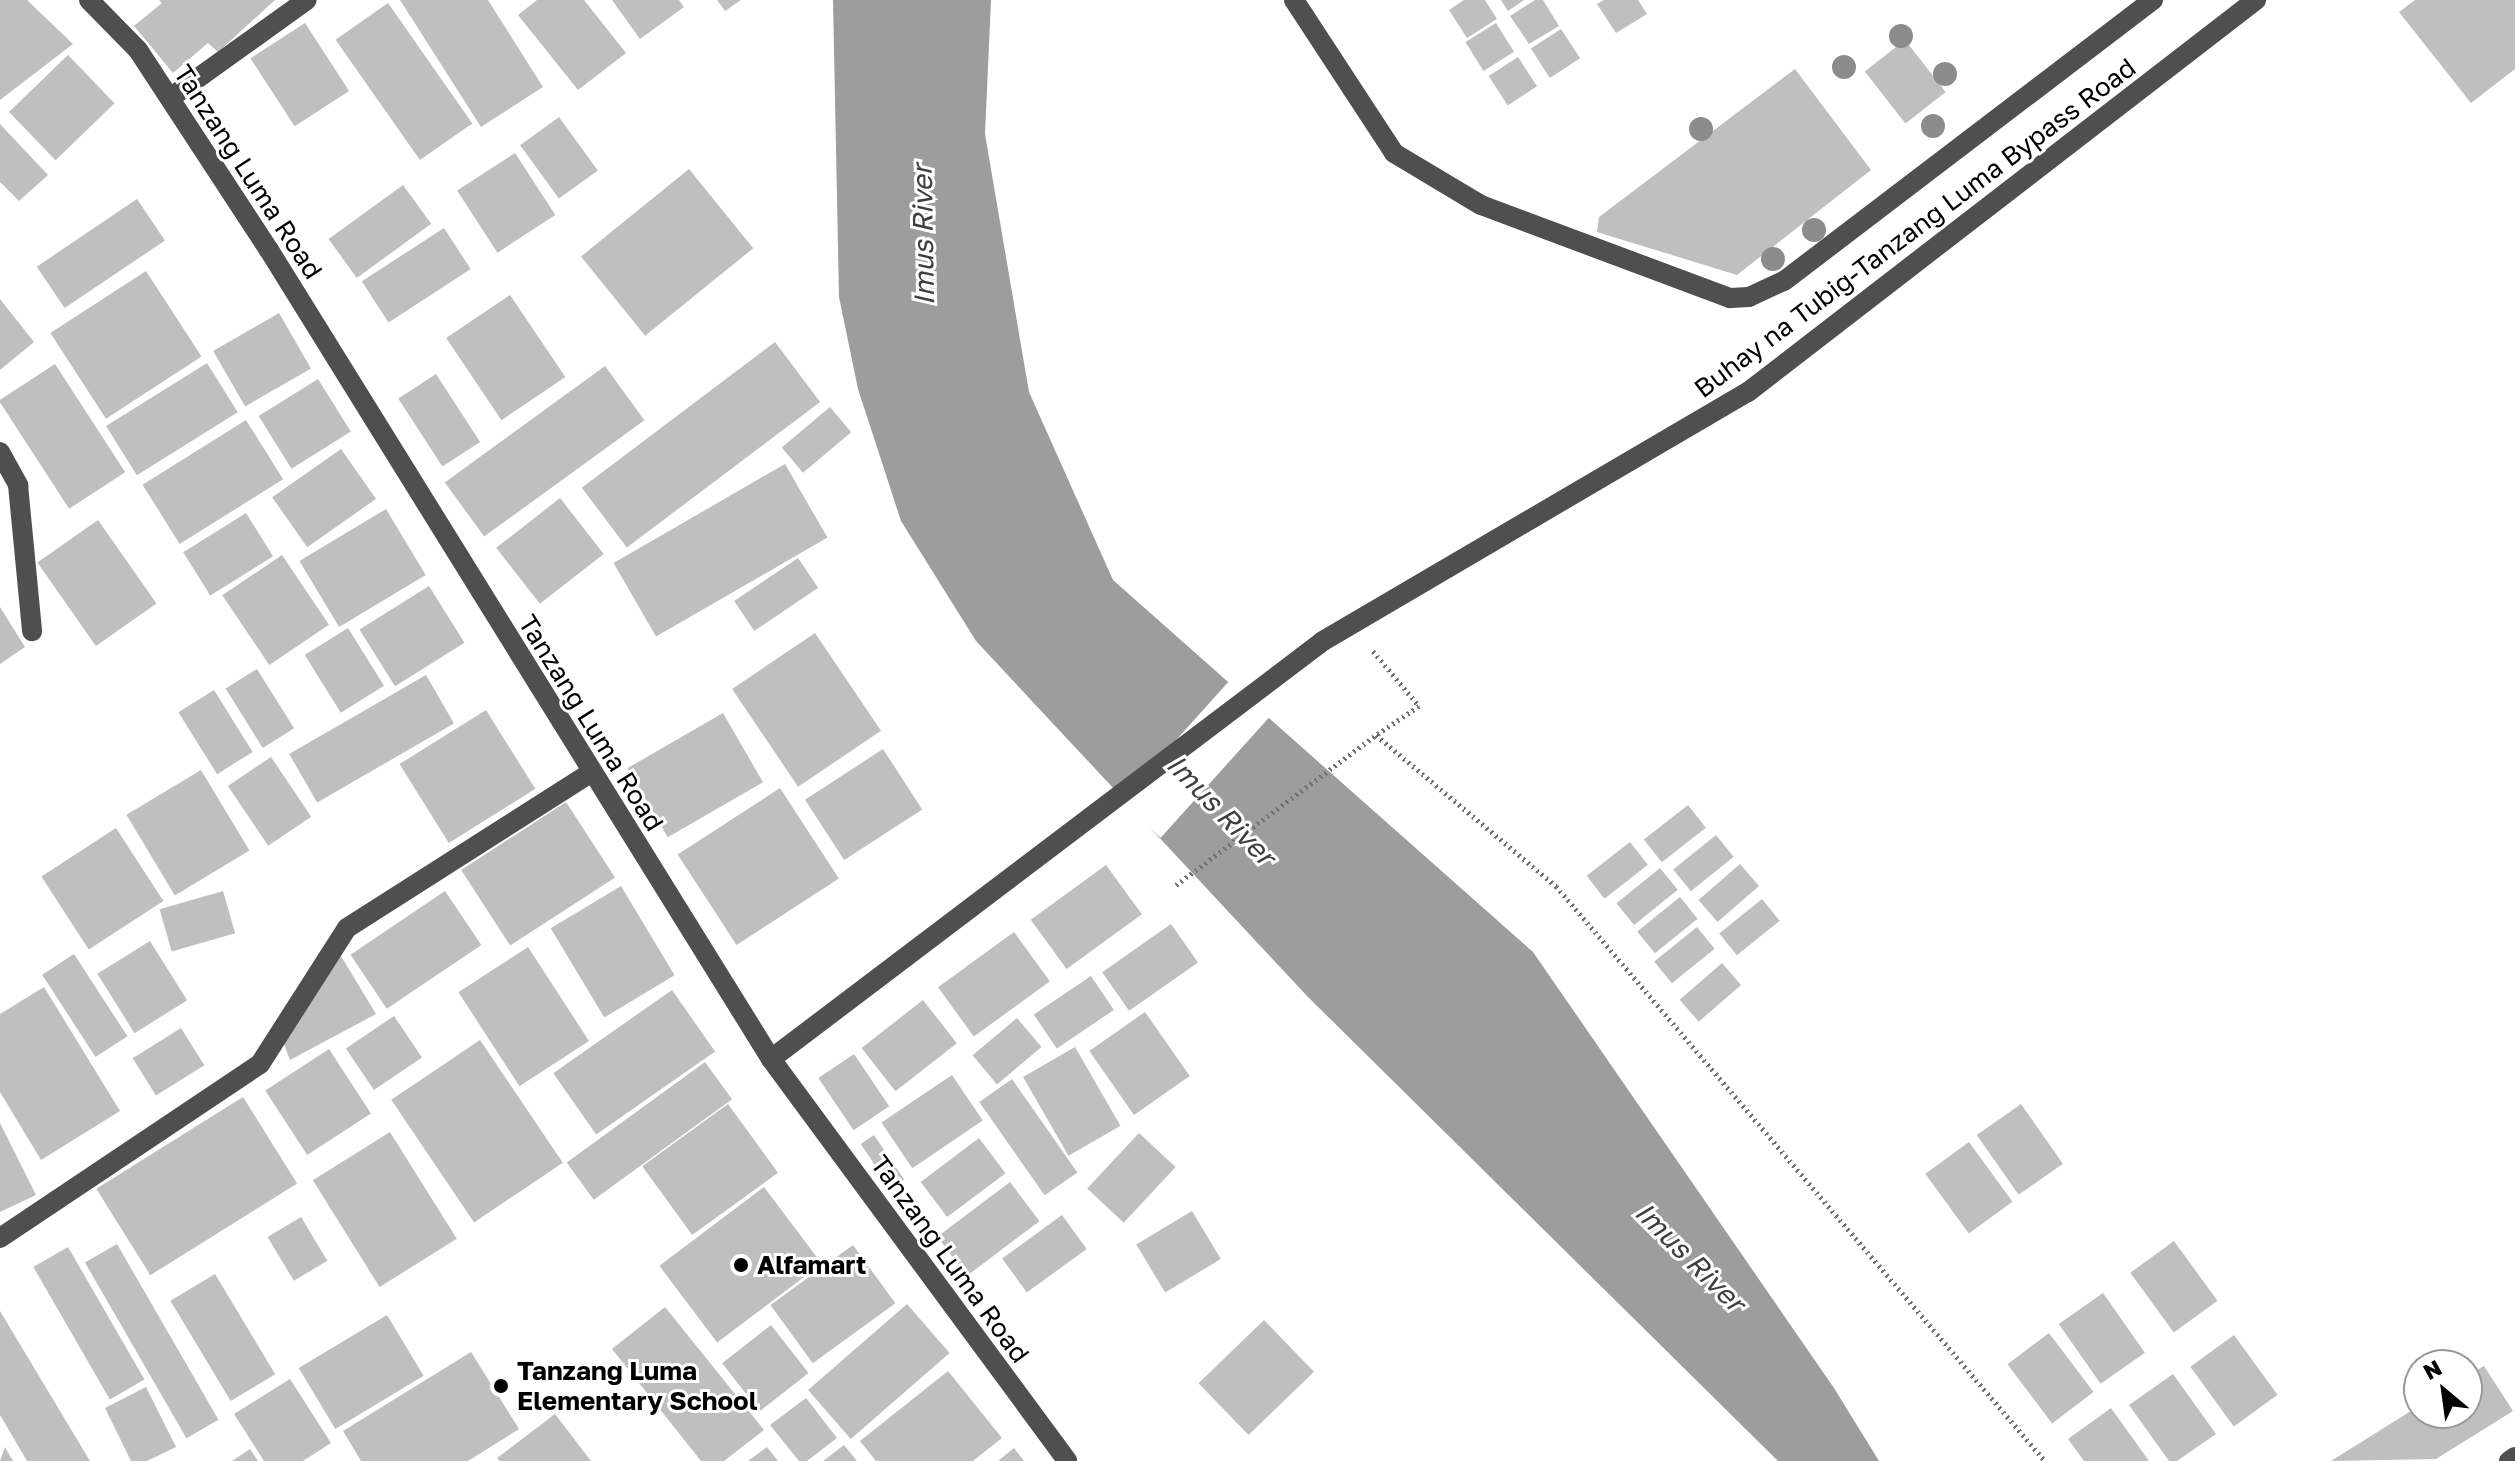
<!DOCTYPE html>
<style>
body{margin:0}
#map{position:relative;width:2515px;height:1461px;overflow:hidden;background:#fff;font-family:"Golos Text",sans-serif}
div>[style]{position:absolute}
[style*='--x']{left:calc(var(--x)*1px);top:calc(var(--y)*1px);width:calc(var(--w)*1px);rotate:calc(var(--a)*1deg)}
.water>*{inset:0;background:#9d9d9d}
.pier>*{inset:0;background:#fff;transform-origin:0 0}
.building>*{inset:0;background:#bfbfbf;transform-origin:0 0}
.path>*{height:5px;margin-top:-2.5px;transform-origin:0;background:repeating-linear-gradient(90deg,#717171 0 2px,transparent 0 6px)}
.minor>*{height:20px;margin:-10px;padding:0 10px;transform-origin:10px;border-radius:10px;background:#4f4f4f}
.trees>*{width:24px;height:24px;margin:-12px;border-radius:50%;background:#8c8c8c}
.dots>*{width:22px;height:22px;translate:-50% -50%;box-sizing:border-box;border:4px solid #fff;border-radius:50%}
span{translate:-50% -50%;white-space:nowrap;text-align:center;line-height:1.15;-webkit-text-stroke:6px #fff;paint-order:stroke}
.street-label{font-size:26px;color:#000}
.poi-label{font-size:26px;color:#000;font-weight:700}
.left{translate:0 -50%;text-align:left}
.water-label{font-size:28px;color:#3e3e3e;font-style:italic}
.north{position:absolute;left:2403px;top:1349px;width:80px;height:80px;box-sizing:border-box;background:#fff;border:2px solid #999;border-radius:50%;rotate:331deg;font-size:22px;font-weight:700;line-height:32px;text-align:center;color:#000}
.north::after{content:'';display:block;margin:auto;width:28px;height:36px;background:#000;clip-path:polygon(50% 0,100% 100%,50% 72%,0 100%)}
</style>
<div id="map">
<div class="water">
<div style="clip-path:polygon(833px 0,991px 0,985px 134px,1029px 392px,1113px 580px,1533px 952px,1834px 1388px,1879px 1461px,1778px 1461px,1308px 997px,976px 641px,901px 521px,858px 389px,839px 297px)"></div>
</div>
<div class="pier">
<div style="left:1231px;top:679px;width:54px;height:165px;rotate:42deg"></div>
</div>
<div class="building">
<div style="clip-path:polygon(0 0,27px 0,73px 44px,0 100px)"></div>
<div style="clip-path:polygon(159px 0,275px 0,218px 52px,208px 43px,173px 73px,134px 26px,162px 3px)"></div>
<div style="clip-path:polygon(400px 0,488px 0,543px 87px,481px 127px)"></div>
<div style="clip-path:polygon(537px 0,584px 0,626px 53px,578px 90px,518px 15px)"></div>
<div style="clip-path:polygon(612px 0,679px 0,684px 7px,640px 39px)"></div>
<div style="clip-path:polygon(717px 0,741px 0,725px 11px)"></div>
<div style="clip-path:polygon(1464px 0,1485px 0,1497px 19px,1467px 38px,1449px 10px)"></div>
<div style="clip-path:polygon(1501px 0,1524px 0,1508px 11px)"></div>
<div style="clip-path:polygon(1535px 0,1543px 0,1559px 26px,1529px 44px,1510px 16px)"></div>
<div style="clip-path:polygon(1604px 0,1638px 0,1647px 14px,1616px 33px,1597px 4px)"></div>
<div style="clip-path:polygon(2415px 0,2515px 0,2515px 69px,2471px 103px,2399px 12px)"></div>
<div style="left:388px;top:3px;width:147px;height:64px;rotate:55deg"></div>
<div style="left:305px;top:23px;width:81px;height:65px;rotate:57deg"></div>
<div style="left:1496px;top:23px;width:34px;height:36px;rotate:58deg"></div>
<div style="left:1561px;top:29px;width:35px;height:36px;rotate:57deg"></div>
<div style="left:1905px;top:40px;width:66px;height:51px;rotate:52deg"></div>
<div style="left:68px;top:55px;width:67px;height:82px;rotate:46deg"></div>
<div style="left:1518px;top:57px;width:35px;height:35px;rotate:57deg"></div>
<div style="clip-path:polygon(1795px 69px,1871px 170px,1737px 275px,1597px 232px,1599px 217px)"></div>
<div style="left:559px;top:117px;width:66px;height:48px;rotate:54deg"></div>
<div style="clip-path:polygon(0 124px,48px 175px,19px 201px,0 182px)"></div>
<div style="left:515px;top:153px;width:74px;height:69px;rotate:57deg"></div>
<div style="left:689px;top:169px;width:102px;height:139px;rotate:51deg"></div>
<div style="left:403px;top:185px;width:48px;height:92px;rotate:54deg"></div>
<div style="left:137px;top:199px;width:50px;height:121px;rotate:56deg"></div>
<div style="left:444px;top:228px;width:49px;height:98px;rotate:57deg"></div>
<div style="left:146px;top:271px;width:102px;height:114px;rotate:57deg"></div>
<div style="left:510px;top:295px;width:99px;height:77px;rotate:56deg"></div>
<div style="clip-path:polygon(0 299px,34px 342px,0 370px)"></div>
<div style="left:279px;top:313px;width:64px;height:76px;rotate:60deg"></div>
<div style="left:775px;top:342px;width:75px;height:242px;rotate:53deg"></div>
<div style="left:207px;top:363px;width:58px;height:119px;rotate:58deg"></div>
<div style="left:55px;top:364px;width:129px;height:67px;rotate:57deg"></div>
<div style="left:605px;top:366px;width:67px;height:198px;rotate:54deg"></div>
<div style="left:436px;top:374px;width:81px;height:45px;rotate:57deg"></div>
<div style="left:318px;top:379px;width:62px;height:70px;rotate:58deg"></div>
<div style="left:830px;top:407px;width:33px;height:63px;rotate:50deg"></div>
<div style="left:246px;top:420px;width:70px;height:122px;rotate:58deg"></div>
<div style="left:341px;top:449px;width:61px;height:84px;rotate:55deg"></div>
<div style="left:785px;top:464px;width:85px;height:198px;rotate:60deg"></div>
<div style="left:560px;top:498px;width:71px;height:81px;rotate:52deg"></div>
<div style="left:386px;top:509px;width:77px;height:101px;rotate:59deg"></div>
<div style="left:246px;top:513px;width:51px;height:74px;rotate:58deg"></div>
<div style="left:98px;top:520px;width:102px;height:74px;rotate:55deg"></div>
<div style="left:282px;top:555px;width:84px;height:72px;rotate:56deg"></div>
<div style="left:798px;top:558px;width:36px;height:77px;rotate:56deg"></div>
<div style="left:429px;top:586px;width:67px;height:82px;rotate:58deg"></div>
<div style="clip-path:polygon(0 607px,25px 647px,0 664px)"></div>
<div style="left:348px;top:628px;width:68px;height:51px;rotate:58deg"></div>
<div style="left:815px;top:633px;width:118px;height:100px;rotate:56deg"></div>
<div style="left:257px;top:669px;width:70px;height:37px;rotate:58deg"></div>
<div style="left:426px;top:675px;width:56px;height:158px;rotate:60deg"></div>
<div style="left:214px;top:690px;width:73px;height:42px;rotate:58deg"></div>
<div style="left:486px;top:710px;width:93px;height:102px;rotate:58deg"></div>
<div style="left:723px;top:713px;width:80px;height:110px;rotate:60deg"></div>
<div style="left:883px;top:749px;width:72px;height:93px;rotate:57deg"></div>
<div style="left:271px;top:757px;width:72px;height:52px;rotate:56deg"></div>
<div style="left:201px;top:770px;width:94px;height:87px;rotate:59deg"></div>
<div style="left:780px;top:788px;width:108px;height:122px;rotate:57deg"></div>
<div style="left:566px;top:802px;width:90px;height:125px;rotate:57deg"></div>
<div style="left:1688px;top:805px;width:29px;height:56px;rotate:52deg"></div>
<div style="left:116px;top:828px;width:87px;height:89px;rotate:57deg"></div>
<div style="left:1716px;top:835px;width:28px;height:55px;rotate:51deg"></div>
<div style="left:1630px;top:842px;width:29px;height:55px;rotate:52deg"></div>
<div style="left:1740px;top:864px;width:29px;height:55px;rotate:49deg"></div>
<div style="left:1106px;top:865px;width:61px;height:93px;rotate:54deg"></div>
<div style="left:1660px;top:868px;width:28px;height:56px;rotate:51deg"></div>
<div style="left:621px;top:886px;width:104px;height:82px;rotate:59deg"></div>
<div style="left:223px;top:891px;width:44px;height:66px;rotate:74deg"></div>
<div style="left:445px;top:891px;width:65px;height:114px;rotate:56deg"></div>
<div style="left:1680px;top:897px;width:28px;height:55px;rotate:51deg"></div>
<div style="left:1762px;top:899px;width:28px;height:55px;rotate:51deg"></div>
<div style="left:1171px;top:924px;width:47px;height:84px;rotate:55deg"></div>
<div style="left:1697px;top:927px;width:28px;height:55px;rotate:51deg"></div>
<div style="left:1014px;top:932px;width:61px;height:94px;rotate:54deg"></div>
<div style="left:150px;top:941px;width:70px;height:62px;rotate:58deg"></div>
<div style="left:528px;top:947px;width:112px;height:83px;rotate:57deg"></div>
<div style="left:74px;top:954px;width:98px;height:38px;rotate:57deg"></div>
<div style="clip-path:polygon(341px 956px,376px 1014px,290px 1060px,282px 1039px)"></div>
<div style="left:1722px;top:963px;width:29px;height:56px;rotate:49deg"></div>
<div style="left:1091px;top:976px;width:41px;height:69px;rotate:56deg"></div>
<div style="clip-path:polygon(44px 987px,120px 1111px,41px 1160px,0 1092px,0 1014px)"></div>
<div style="left:672px;top:990px;width:75px;height:145px;rotate:55deg"></div>
<div style="left:923px;top:1000px;width:55px;height:78px;rotate:52deg"></div>
<div style="left:1145px;top:1012px;width:78px;height:68px;rotate:55deg"></div>
<div style="left:394px;top:1016px;width:50px;height:58px;rotate:56deg"></div>
<div style="left:1017px;top:1018px;width:38px;height:58px;rotate:50deg"></div>
<div style="left:181px;top:1028px;width:44px;height:57px;rotate:58deg"></div>
<div style="left:480px;top:1040px;width:148px;height:107px;rotate:56deg"></div>
<div style="left:1075px;top:1047px;width:91px;height:60px;rotate:60deg"></div>
<div style="left:329px;top:1049px;width:77px;height:76px;rotate:57deg"></div>
<div style="left:854px;top:1054px;width:63px;height:43px;rotate:56deg"></div>
<div style="left:705px;top:1062px;width:46px;height:171px;rotate:54deg"></div>
<div style="left:952px;top:1075px;width:55px;height:85px;rotate:56deg"></div>
<div style="left:1012px;top:1079px;width:114px;height:40px;rotate:55deg"></div>
<div style="left:243px;top:1097px;width:102px;height:173px;rotate:58deg"></div>
<div style="left:728px;top:1104px;width:85px;height:106px;rotate:54deg"></div>
<div style="left:2021px;top:1104px;width:73px;height:54px;rotate:55deg"></div>
<div style="clip-path:polygon(0 1123px,36px 1195px,0 1212px)"></div>
<div style="left:390px;top:1132px;width:126px;height:91px;rotate:58deg"></div>
<div style="left:1139px;top:1133px;width:50px;height:76px;rotate:43deg"></div>
<div style="left:874px;top:1135px;width:54px;height:16px;rotate:56deg"></div>
<div style="left:979px;top:1138px;width:44px;height:73px;rotate:53deg"></div>
<div style="left:1969px;top:1142px;width:74px;height:54px;rotate:54deg"></div>
<div style="left:1010px;top:1182px;width:49px;height:91px;rotate:53deg"></div>
<div style="left:764px;top:1187px;width:96px;height:131px;rotate:53deg"></div>
<div style="left:1192px;top:1211px;width:56px;height:65px;rotate:59deg"></div>
<div style="left:1062px;top:1215px;width:42px;height:74px;rotate:54deg"></div>
<div style="left:301px;top:1217px;width:51px;height:39px;rotate:59deg"></div>
<div style="left:2174px;top:1241px;width:74px;height:54px;rotate:54deg"></div>
<div style="left:117px;top:1244px;width:203px;height:37px;rotate:60deg"></div>
<div style="left:853px;top:1245px;width:72px;height:102px;rotate:54deg"></div>
<div style="left:68px;top:1247px;width:153px;height:40px;rotate:60deg"></div>
<div style="left:215px;top:1274px;width:117px;height:52px;rotate:59deg"></div>
<div style="left:2103px;top:1293px;width:73px;height:54px;rotate:55deg"></div>
<div style="left:907px;top:1304px;width:65px;height:131px;rotate:49deg"></div>
<div style="clip-path:polygon(665px 1307px,764px 1430px,724px 1461px,701px 1461px,612px 1349px)"></div>
<div style="clip-path:polygon(0 1311px,90px 1461px,27px 1461px,0 1415px)"></div>
<div style="left:387px;top:1315px;width:71px;height:103px;rotate:59deg"></div>
<div style="left:1264px;top:1320px;width:72px;height:91px;rotate:46deg"></div>
<div style="left:771px;top:1325px;width:61px;height:62px;rotate:52deg"></div>
<div style="left:2049px;top:1333px;width:74px;height:52px;rotate:53deg"></div>
<div style="left:2234px;top:1335px;width:74px;height:54px;rotate:54deg"></div>
<div style="clip-path:polygon(471px 1352px,519px 1429px,468px 1461px,361px 1461px,343px 1431px)"></div>
<div style="clip-path:polygon(2484px 1366px,2513px 1411px,2436px 1459px,2331px 1461px,2419px 1406px,2419px 1413px,2467px 1413px,2467px 1376px)"></div>
<div style="clip-path:polygon(948px 1371px,1002px 1438px,973px 1461px,876px 1461px,860px 1441px)"></div>
<div style="clip-path:polygon(2173px 1374px,2216px 1434px,2177px 1461px,2169px 1461px,2129px 1405px)"></div>
<div style="clip-path:polygon(290px 1379px,331px 1443px,303px 1461px,264px 1461px,234px 1414px)"></div>
<div style="clip-path:polygon(146px 1387px,176px 1447px,147px 1461px,131px 1461px,105px 1408px)"></div>
<div style="clip-path:polygon(806px 1398px,837px 1438px,807px 1461px,799px 1461px,770px 1425px)"></div>
<div style="clip-path:polygon(2111px 1408px,2149px 1461px,2084px 1461px,2068px 1439px)"></div>
<div style="clip-path:polygon(555px 1414px,591px 1461px,500px 1461px,497px 1458px)"></div>
<div style="clip-path:polygon(844px 1445px,857px 1461px,823px 1461px)"></div>
<div style="clip-path:polygon(5px 1447px,13px 1461px,0 1461px)"></div>
<div style="clip-path:polygon(767px 1447px,778px 1461px,748px 1461px)"></div>
<div style="clip-path:polygon(1014px 1448px,1024px 1461px,998px 1461px)"></div>
<div style="clip-path:polygon(250px 1449px,258px 1461px,232px 1461px)"></div>
</div>
<div class="path">
<div style="--x:1373;--y:651;--w:72;--a:50.1"></div>
<div style="--x:1419;--y:706;--w:52;--a:146"></div>
<div style="--x:1376;--y:735;--w:235;--a:40"></div>
<div style="--x:1556;--y:886;--w:755;--a:49.62"></div>
<div style="--x:1176;--y:885;--w:250;--a:-36.9"></div>
</div>
<div class="minor">
<div style="--x:89;--y:0;--w:70;--a:45.6"></div>
<div style="--x:138;--y:50;--w:239;--a:56.8"></div>
<div style="--x:269;--y:250;--w:952;--a:58.18"></div>
<div style="--x:771;--y:1059;--w:499;--a:53.6"></div>
<div style="--x:1294;--y:0;--w:183;--a:56.8"></div>
<div style="--x:1394;--y:153;--w:101;--a:30.9"></div>
<div style="--x:1481;--y:205;--w:266;--a:20.5"></div>
<div style="--x:1730;--y:298;--w:19;--a:-3"></div>
<div style="--x:1749;--y:297;--w:38;--a:-25"></div>
<div style="--x:1784;--y:281;--w:464;--a:-37.3"></div>
<div style="--x:170;--y:98;--w:168;--a:-35.6"></div>
<div style="--x:0;--y:452;--w:38;--a:61"></div>
<div style="--x:18;--y:485;--w:147;--a:84.5"></div>
<div style="--x:771;--y:1059;--w:692;--a:-37.13"></div>
<div style="--x:1323;--y:641;--w:493;--a:-30.4"></div>
<div style="--x:1748;--y:392;--w:642;--a:-37.66"></div>
<div style="--x:0;--y:1238;--w:313;--a:-33.8"></div>
<div style="--x:260;--y:1064;--w:161;--a:-57.4"></div>
<div style="--x:347;--y:928;--w:288;--a:-32.5"></div>
<div style="--x:2509;--y:1461;--w:7;--a:-34"></div>
</div>
<div class="trees">
<div style="left:1901px;top:36px"></div>
<div style="left:1844px;top:67px"></div>
<div style="left:1945px;top:74px"></div>
<div style="left:1933px;top:126px"></div>
<div style="left:1701px;top:129px"></div>
<div style="left:1814px;top:230px"></div>
<div style="left:1773px;top:259px"></div>
</div>
<div class="dots">
<div style="left:741px;top:1265px;background:#000"></div>
<div style="left:501px;top:1386px;background:#000"></div>
</div>
<div class="street-label">
<span style="left:248px;top:172px;rotate:57deg">Tanzang Luma Road</span>
<span style="left:1915px;top:228px;rotate:-37deg">Buhay na Tubig-Tanzang Luma Bypass Road</span>
<span style="left:591px;top:723px;rotate:58deg">Tanzang Luma Road</span>
<span style="left:950px;top:1259px;rotate:54deg">Tanzang Luma Road</span>
</div>
<div class="poi-label">
<span class="left" style="left:757px;top:1265px">Alfamart</span>
<span class="left" style="left:517px;top:1386px">Tanzang Luma<br>Elementary School</span>
</div>
<div class="water-label">
<span style="left:923px;top:235px;rotate:-91deg">Imus River</span>
<span style="left:1221px;top:810px;rotate:46deg">Imus River</span>
<span style="left:1690px;top:1257px;rotate:45deg">Imus River</span>
</div>
<div class="north">N</div>
</div>
